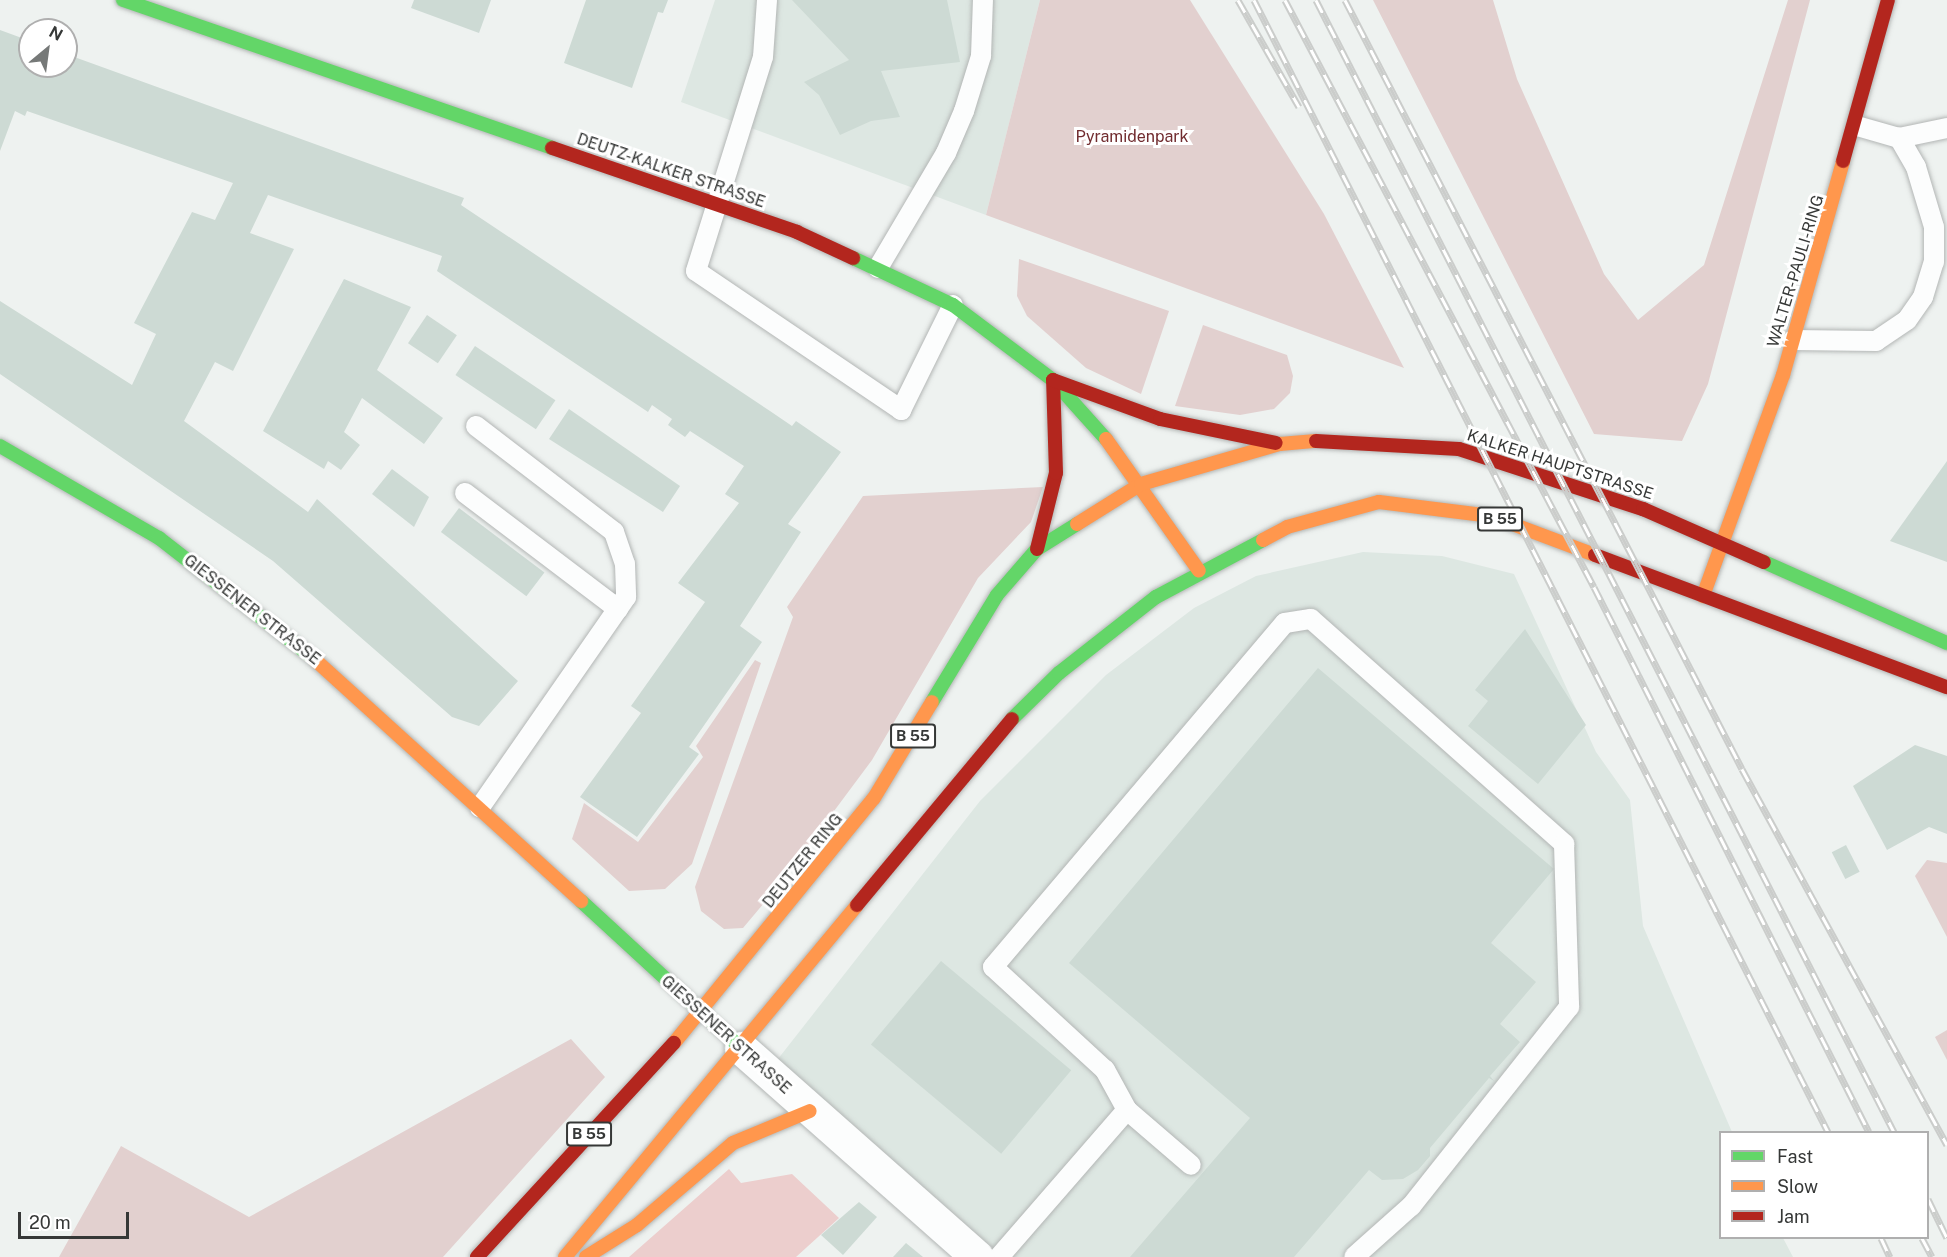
<!DOCTYPE html>
<style>
body{margin:0}
#map{position:relative;width:1947px;height:1257px;overflow:hidden;background:#eef2f0;font-family:"Public Sans",sans-serif}
div>[style]{position:absolute}
[style*='--x']{left:calc(var(--x)*1px);top:calc(var(--y)*1px);width:calc(var(--w)*1px);rotate:calc(var(--a)*1deg)}
.built>*{inset:0;background:#dde7e2}
.green>*{inset:0;background:#e2d0cf}
.forest>*{inset:0;background:#eccecd}
.building>*{inset:0;background:#cddad4;transform-origin:0 0}
.roads{filter:drop-shadow(0 0 2px #b3b6b5) drop-shadow(0 0 2px #b3b6b5)}
.lane>*{height:20px;margin:-10px;padding:0 10px;transform-origin:10px;border-radius:10px;background:#fcfdfd}
.street>*{height:33px;margin:-16.5px;padding:0 16.5px;transform-origin:16.5px;border-radius:16.5px;background:#fcfdfd}
.fast>*{height:14px;margin:-7px;padding:0 7px;transform-origin:7px;border-radius:7px;background:#63d668}
.slow>*{height:14px;margin:-7px;padding:0 7px;transform-origin:7px;border-radius:7px;background:#ff974d}
.jam>*{height:14px;margin:-7px;padding:0 7px;transform-origin:7px;border-radius:7px;background:#b3261e}
.rail>*{height:7px;margin-top:-3.5px;transform-origin:0;background:repeating-linear-gradient(90deg,#fff 0 14px,#cbcdcb 0 28px);box-sizing:border-box;border-block:2px solid #cbcdcb}
span{translate:-50% -50%;white-space:nowrap;text-align:center;line-height:1.15;-webkit-text-stroke:6px #fff;paint-order:stroke}
.shield-label span{padding:2px 4px;background:#fff;border:2px solid;border-radius:4px;-webkit-text-stroke-width:0}
.shield-label{font-size:15px;color:#363837;font-weight:700}
.park-label{font-size:16px;color:#712c2f}
.street-label{font-size:16px;color:#363837}
.legend{position:absolute;left:1719px;top:1131px;width:210px;height:108px;box-sizing:border-box;background:#fff;border:2px solid #afafaf;margin:0;padding:8px 10px;list-style:none;font-size:18px;color:#363837}
.legend li{display:flex;align-items:center;gap:12px;height:30px}
.legend b{width:30px;border:2px solid #afafaf}
.north{position:absolute;left:18px;top:18px;width:60px;height:60px;box-sizing:border-box;background:#fff;border:2px solid #afafaf;border-radius:50%;rotate:29deg;font-size:16px;font-weight:700;line-height:24px;text-align:center;color:#363837}
.north::after{content:'';display:block;margin:auto;width:21px;height:27px;background:#767978;clip-path:polygon(50% 0,100% 100%,50% 72%,0 100%)}
.scale{position:absolute;left:18px;top:1212px;width:111px;height:27px;box-sizing:border-box;border:3px solid #363837;border-top:0;padding-left:8px;font-size:18px;line-height:21px;white-space:nowrap;color:#363837;-webkit-text-stroke:4px #fff;paint-order:stroke}
</style>
<div id="map">
<div class="built">
<div style="clip-path:polygon(715px 0,1040px 0,986px 215px,681px 102px)"></div>
<div style="clip-path:polygon(1363px 552px,1442px 556px,1514px 574px,1596px 752px,1630px 800px,1643px 926px,1732px 1132px,1720px 1132px,1720px 1238px,1783px 1238px,1793px 1257px,993px 1257px,767px 1073px,980px 801px,1106px 675px,1194px 608px,1256px 576px)"></div>
</div>
<div class="green">
<div style="clip-path:polygon(1040px 0,1190px 0,1324px 214px,1404px 368px,986px 215px)"></div>
<div style="clip-path:polygon(1373px 0,1493px 0,1517px 79px,1604px 274px,1638px 320px,1704px 265px,1788px 0,1810px 0,1708px 384px,1682px 441px,1594px 434px)"></div>
<div style="clip-path:polygon(1019px 259px,1169px 311px,1141px 394px,1086px 368px,1027px 316px,1017px 296px)"></div>
<div style="clip-path:polygon(1203px 325px,1287px 355px,1293px 376px,1290px 393px,1274px 409px,1240px 415px,1175px 406px)"></div>
<div style="clip-path:polygon(1043px 487px,1031px 522px,978px 578px,872px 760px,779px 885px,743px 928px,724px 929px,701px 911px,695px 887px,793px 617px,787px 607px,863px 496px)"></div>
<div style="clip-path:polygon(755px 660px,761px 663px,692px 864px,665px 889px,629px 891px,572px 839px,584px 803px,638px 842px,703px 757px,696px 746px)"></div>
<div style="clip-path:polygon(1927px 860px,1947px 863px,1947px 937px,1915px 876px)"></div>
<div style="clip-path:polygon(1947px 1030px,1947px 1060px,1935px 1037px)"></div>
<div style="clip-path:polygon(571px 1039px,605px 1077px,443px 1257px,59px 1257px,121px 1146px,249px 1217px)"></div>
</div>
<div class="forest">
<div style="clip-path:polygon(729px 1169px,741px 1183px,792px 1174px,839px 1218px,796px 1257px,629px 1257px)"></div>
</div>
<div class="building">
<div style="clip-path:polygon(414px 0,491px 0,479px 33px,411px 8px)"></div>
<div style="clip-path:polygon(586px 0,668px 0,663px 13px,658px 12px,632px 88px,564px 63px)"></div>
<div style="clip-path:polygon(792px 0,947px 0,960px 62px,881px 71px,900px 117px,871px 121px,840px 135px,819px 95px,804px 82px,849px 60px)"></div>
<div style="clip-path:polygon(0 30px,30px 41px,30px 66px,66px 66px,66px 54px,464px 198px,461px 205px,770px 411px,792px 426px,796px 421px,841px 452px,788px 524px,801px 532px,740px 626px,762px 642px,689px 747px,699px 754px,637px 837px,580px 797px,641px 713px,631px 706px,705px 602px,678px 583px,739px 503px,725px 494px,744px 466px,690px 431px,685px 437px,668px 425px,672px 419px,652px 405px,648px 412px,437px 271px,442px 256px,268px 195px,250px 233px,294px 249px,233px 371px,215px 362px,184px 421px,308px 512px,317px 499px,518px 681px,479px 726px,452px 717px,273px 561px,0 374px,0 301px,132px 385px,156px 334px,134px 323px,192px 212px,215px 220px,233px 183px,27px 111px,25px 116px,15px 111px,0 151px)"></div>
<div style="clip-path:polygon(344px 279px,411px 307px,377px 370px,443px 418px,424px 444px,362px 398px,344px 432px,360px 445px,341px 470px,328px 461px,324px 469px,263px 431px)"></div>
<div style="left:427px;top:315px;width:36px;height:34px;rotate:34deg"></div>
<div style="left:475px;top:346px;width:97px;height:35px;rotate:34deg"></div>
<div style="clip-path:polygon(569px 409px,680px 486px,663px 512px,549px 439px)"></div>
<div style="clip-path:polygon(1947px 461px,1947px 562px,1890px 541px)"></div>
<div style="clip-path:polygon(392px 469px,429px 497px,414px 527px,372px 494px)"></div>
<div style="left:459px;top:508px;width:107px;height:30px;rotate:37deg"></div>
<div style="clip-path:polygon(1525px 629px,1586px 725px,1538px 784px,1468px 726px,1488px 701px,1475px 690px)"></div>
<div style="clip-path:polygon(1318px 668px,1554px 869px,1491px 943px,1536px 982px,1500px 1024px,1520px 1042px,1490px 1076px,1494px 1081px,1489px 1078px,1430px 1148px,1430px 1156px,1418px 1170px,1403px 1179px,1382px 1180px,1369px 1170px,1294px 1257px,1130px 1257px,1250px 1118px,1069px 963px)"></div>
<div style="clip-path:polygon(1915px 745px,1947px 756px,1947px 834px,1929px 827px,1887px 850px,1853px 786px)"></div>
<div style="left:1846px;top:845px;width:30px;height:16px;rotate:63deg"></div>
<div style="left:941px;top:961px;width:170px;height:109px;rotate:40deg"></div>
<div style="clip-path:polygon(859px 1202px,877px 1217px,843px 1255px,821px 1235px)"></div>
<div style="clip-path:polygon(906px 1243px,923px 1257px,893px 1257px)"></div>
</div>
<div class="roads">
<div class="lane">
<div style="--x:767;--y:0;--w:57;--a:94"></div>
<div style="--x:763;--y:57;--w:224;--a:107.4"></div>
<div style="--x:696;--y:271;--w:248;--a:34.1"></div>
<div style="--x:901;--y:410;--w:117;--a:-63.7"></div>
<div style="--x:1857;--y:126;--w:44;--a:15.9"></div>
<div style="--x:1899;--y:138;--w:49;--a:-11.8"></div>
<div style="--x:878;--y:268;--w:134;--a:-59.4"></div>
<div style="--x:946;--y:153;--w:46;--a:-66.8"></div>
<div style="--x:964;--y:111;--w:58;--a:-72.8"></div>
<div style="--x:981;--y:56;--w:56;--a:-88"></div>
<div style="--x:1793;--y:340;--w:83;--a:0.7"></div>
<div style="--x:1876;--y:341;--w:37;--a:-34"></div>
<div style="--x:1907;--y:320;--w:28;--a:-55"></div>
<div style="--x:1923;--y:297;--w:37;--a:-73"></div>
<div style="--x:1934;--y:262;--w:35;--a:-90"></div>
<div style="--x:1934;--y:227;--w:63;--a:-106.7"></div>
<div style="--x:1916;--y:167;--w:34;--a:-120"></div>
<div style="--x:476;--y:426;--w:174;--a:37.5"></div>
<div style="--x:614;--y:532;--w:34;--a:71"></div>
<div style="--x:625;--y:564;--w:33;--a:88"></div>
<div style="--x:626;--y:597;--w:256;--a:124.8"></div>
<div style="--x:465;--y:493;--w:192;--a:37.2"></div>
<div style="--x:1127;--y:1110;--w:84;--a:40.7"></div>
<div style="--x:999;--y:1257;--w:195;--a:-49"></div>
<div style="--x:1127;--y:1110;--w:46;--a:-118.8"></div>
<div style="--x:1105;--y:1070;--w:152;--a:-137.4"></div>
<div style="--x:993;--y:967;--w:451;--a:-49.7"></div>
<div style="--x:1285;--y:623;--w:26;--a:-9"></div>
<div style="--x:1311;--y:619;--w:339;--a:41.6"></div>
<div style="--x:1564;--y:844;--w:163;--a:88.2"></div>
<div style="--x:1569;--y:1007;--w:254;--a:128.4"></div>
<div style="--x:1411;--y:1206;--w:76;--a:138.2"></div>
</div>
<div class="street">
<div style="--x:741;--y:1048;--w:315;--a:41.5"></div>
</div>
<div class="fast">
<div style="--x:123;--y:0;--w:454;--a:19"></div>
<div style="--x:853;--y:258;--w:110;--a:25.2"></div>
<div style="--x:953;--y:305;--w:125;--a:36.9"></div>
<div style="--x:1053;--y:380;--w:79;--a:48.1"></div>
<div style="--x:0;--y:446;--w:184;--a:30.1"></div>
<div style="--x:159;--y:538;--w:195;--a:37.9"></div>
<div style="--x:1764;--y:562;--w:200;--a:23.9"></div>
<div style="--x:932;--y:702;--w:125;--a:-58.7"></div>
<div style="--x:997;--y:595;--w:61;--a:-49"></div>
<div style="--x:1037;--y:549;--w:47;--a:-32"></div>
<div style="--x:1012;--y:719;--w:66;--a:-44.4"></div>
<div style="--x:1059;--y:673;--w:123;--a:-38.1"></div>
<div style="--x:1156;--y:597;--w:121;--a:-28"></div>
<div style="--x:581;--y:901;--w:217;--a:42.6"></div>
</div>
<div class="slow">
<div style="--x:1106;--y:439;--w:161;--a:54.8"></div>
<div style="--x:1077;--y:524;--w:75;--a:-32"></div>
<div style="--x:1141;--y:484;--w:145;--a:-16.1"></div>
<div style="--x:1280;--y:444;--w:36;--a:-5"></div>
<div style="--x:1263;--y:540;--w:27;--a:-28"></div>
<div style="--x:1287;--y:527;--w:95;--a:-15.2"></div>
<div style="--x:1379;--y:502;--w:113;--a:7.1"></div>
<div style="--x:1491;--y:516;--w:111;--a:20.6"></div>
<div style="--x:1703;--y:596;--w:235;--a:-70.1"></div>
<div style="--x:1783;--y:375;--w:222;--a:-74.3"></div>
<div style="--x:313;--y:658;--w:362;--a:42.2"></div>
<div style="--x:674;--y:1043;--w:316;--a:-50.8"></div>
<div style="--x:874;--y:798;--w:112;--a:-58.9"></div>
<div style="--x:565;--y:1257;--w:457;--a:-50.3"></div>
<div style="--x:586;--y:1257;--w:60;--a:-32.1"></div>
<div style="--x:637;--y:1225;--w:126;--a:-40.5"></div>
<div style="--x:733;--y:1143;--w:83;--a:-22.6"></div>
</div>
<div class="jam">
<div style="--x:552;--y:148;--w:259;--a:18.9"></div>
<div style="--x:797;--y:232;--w:62;--a:24.9"></div>
<div style="--x:1843;--y:161;--w:167;--a:-74.4"></div>
<div style="--x:1316;--y:441;--w:143;--a:3.2"></div>
<div style="--x:1459;--y:449;--w:194;--a:18.1"></div>
<div style="--x:1643;--y:509;--w:132;--a:23.7"></div>
<div style="--x:1037;--y:549;--w:78;--a:-76"></div>
<div style="--x:1056;--y:473;--w:93;--a:-91.8"></div>
<div style="--x:1053;--y:380;--w:114;--a:20"></div>
<div style="--x:1160;--y:419;--w:118;--a:11.7"></div>
<div style="--x:1595;--y:555;--w:376;--a:20.6"></div>
<div style="--x:857;--y:905;--w:242;--a:-50.2"></div>
<div style="--x:477;--y:1257;--w:291;--a:-47.4"></div>
</div>
</div>
<div class="rail">
<div style="--x:1238;--y:0;--w:123;--a:60.3"></div>
<div style="--x:1254;--y:0;--w:1269;--a:63.11"></div>
<div style="--x:1285;--y:0;--w:663;--a:62.24"></div>
<div style="--x:1594;--y:587;--w:610;--a:63.23"></div>
<div style="--x:1316;--y:0;--w:1271;--a:62.95"></div>
<div style="--x:1345;--y:0;--w:865;--a:62.69"></div>
<div style="--x:1742;--y:769;--w:428;--a:61.4"></div>
<div style="--x:1928;--y:1199;--w:43;--a:64"></div>
<div style="--x:1881;--y:1238;--w:21;--a:65"></div>
<div style="--x:1922;--y:1238;--w:21;--a:62"></div>
</div>
<div class="shield-label">
<span style="left:1500px;top:519px">B 55</span>
<span style="left:913px;top:736px">B 55</span>
<span style="left:589px;top:1134px">B 55</span>
</div>
<div class="park-label">
<span style="left:1132px;top:137px">Pyramidenpark</span>
</div>
<div class="street-label">
<span style="left:671px;top:171px;rotate:19deg">DEUTZ-KALKER STRASSE</span>
<span style="left:1796px;top:271px;rotate:-73deg">WALTER-PAULI-RING</span>
<span style="left:1560px;top:465px;rotate:18deg">KALKER HAUPTSTRASSE</span>
<span style="left:252px;top:610px;rotate:38deg">GIESSENER STRASSE</span>
<span style="left:803px;top:861px;rotate:-51deg">DEUTZER RING</span>
<span style="left:726px;top:1035px;rotate:42deg">GIESSENER STRASSE</span>
</div>
<ul class="legend">
<li><b style="height:8px;background:#63d668"></b>Fast</li>
<li><b style="height:8px;background:#ff974d"></b>Slow</li>
<li><b style="height:8px;background:#b3261e"></b>Jam</li>
</ul>
<div class="north">N</div>
<div class="scale">20 m</div>
</div>
